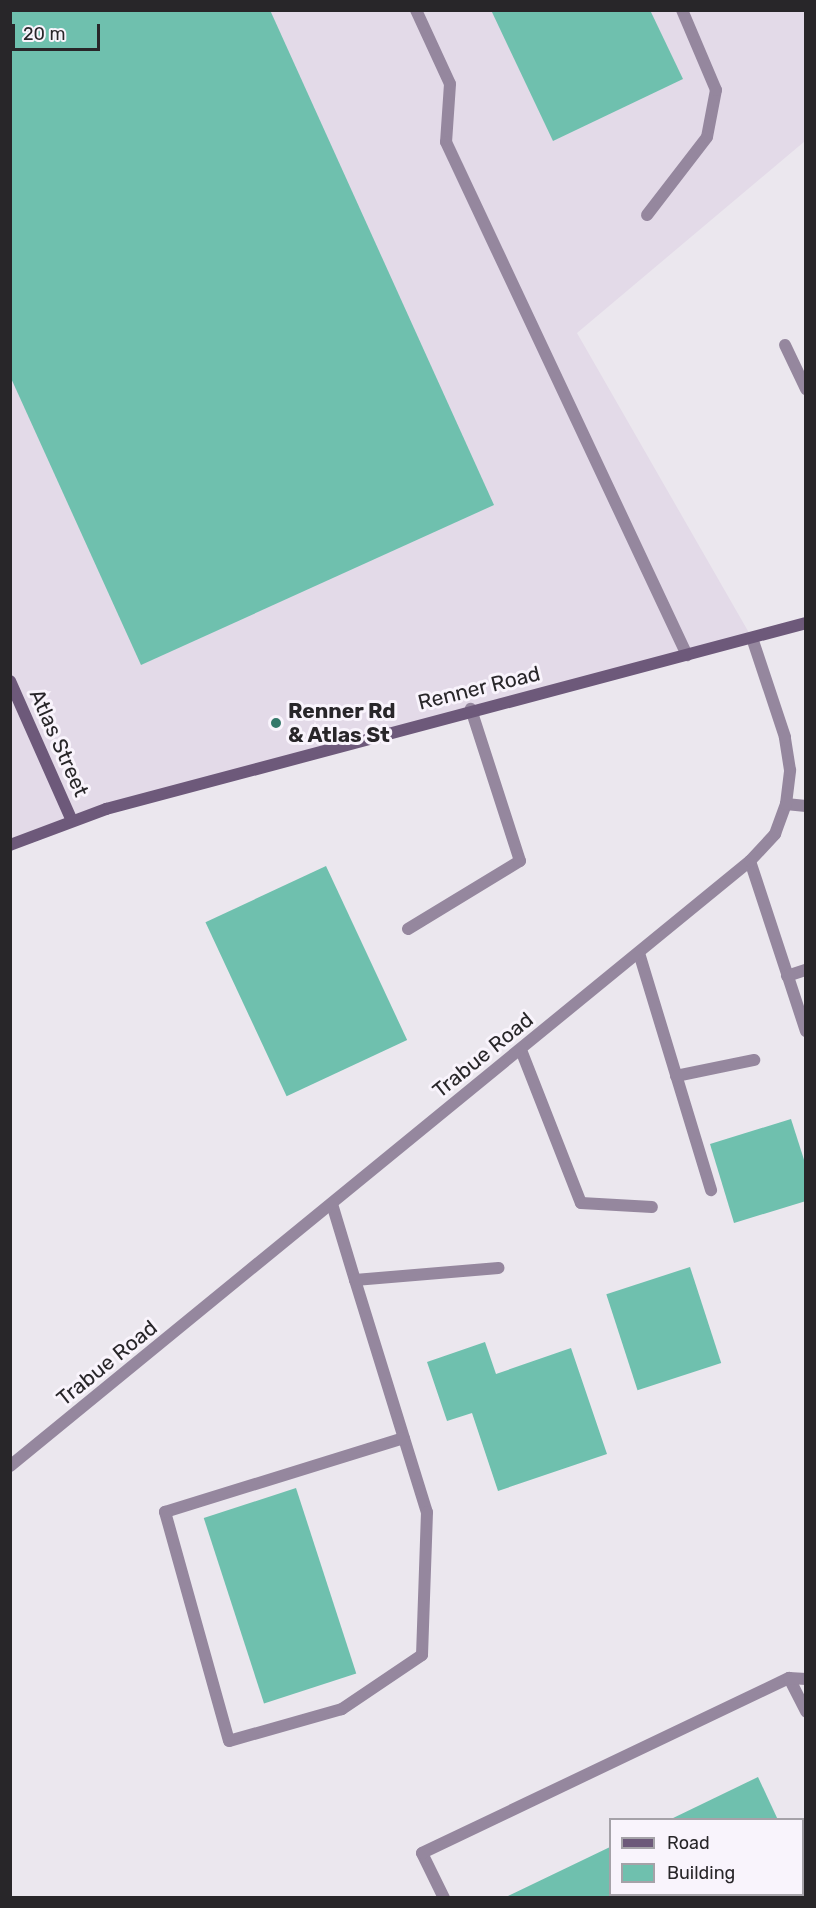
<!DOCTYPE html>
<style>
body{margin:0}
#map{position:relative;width:816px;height:1908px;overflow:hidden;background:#ebe7ee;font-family:Rubik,sans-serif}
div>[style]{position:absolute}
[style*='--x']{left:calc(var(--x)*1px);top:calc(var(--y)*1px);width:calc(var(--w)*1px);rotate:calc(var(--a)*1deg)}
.built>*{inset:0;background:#e3dae8}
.building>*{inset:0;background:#6fc0ae;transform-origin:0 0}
.lane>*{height:12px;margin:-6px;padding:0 6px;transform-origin:6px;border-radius:6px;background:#95879e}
.street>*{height:12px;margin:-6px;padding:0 6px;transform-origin:6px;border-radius:6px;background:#95879e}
.secondary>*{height:12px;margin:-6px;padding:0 6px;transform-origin:6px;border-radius:6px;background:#6d597a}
.dots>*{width:16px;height:16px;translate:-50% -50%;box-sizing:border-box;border:3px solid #f9f4fc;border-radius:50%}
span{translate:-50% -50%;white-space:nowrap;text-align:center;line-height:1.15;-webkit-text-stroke:6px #f9f4fc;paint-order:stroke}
.street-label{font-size:21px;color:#282629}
.poi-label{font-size:21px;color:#282629;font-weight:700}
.left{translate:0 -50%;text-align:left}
.frame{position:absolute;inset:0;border:12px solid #282629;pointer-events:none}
.legend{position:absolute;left:609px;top:1818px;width:195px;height:78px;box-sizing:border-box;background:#f9f4fc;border:2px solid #a5a2a8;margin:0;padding:8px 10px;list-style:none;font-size:18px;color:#282629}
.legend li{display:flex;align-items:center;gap:12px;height:30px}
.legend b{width:30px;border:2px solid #a5a2a8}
.scale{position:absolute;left:12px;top:24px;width:88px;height:27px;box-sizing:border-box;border:3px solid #282629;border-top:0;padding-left:8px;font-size:18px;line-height:21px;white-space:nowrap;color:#282629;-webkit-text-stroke:4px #f9f4fc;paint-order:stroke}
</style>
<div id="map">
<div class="built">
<div style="clip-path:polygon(11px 11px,805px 11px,805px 141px,577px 333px,752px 638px,290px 758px,11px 845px)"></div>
</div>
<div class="building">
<div style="clip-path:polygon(10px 10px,270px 10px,494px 505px,141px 665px,10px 376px)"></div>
<div style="clip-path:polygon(491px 10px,650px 10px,683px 79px,553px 141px)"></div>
<div style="left:326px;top:866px;width:192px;height:133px;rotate:65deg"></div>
<div style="clip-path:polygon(791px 1119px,806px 1166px,806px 1201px,734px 1223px,710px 1144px)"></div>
<div style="left:690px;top:1267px;width:101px;height:88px;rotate:72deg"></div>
<div style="clip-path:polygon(485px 1342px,496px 1374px,571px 1348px,607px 1454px,498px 1491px,472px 1413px,447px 1421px,427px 1362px)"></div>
<div style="left:296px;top:1488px;width:195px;height:97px;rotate:72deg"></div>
<div style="clip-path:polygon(758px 1777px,778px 1820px,669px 1820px)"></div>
<div style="clip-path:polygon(610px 1847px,610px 1894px,802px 1894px,802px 1871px,806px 1898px,504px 1898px)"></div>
</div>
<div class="lane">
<div style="--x:416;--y:10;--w:81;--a:65.3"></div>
<div style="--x:450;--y:84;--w:58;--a:93.9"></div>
<div style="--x:446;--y:142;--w:567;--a:64.84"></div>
<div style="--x:647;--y:215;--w:98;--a:-52.4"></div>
<div style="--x:707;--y:137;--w:48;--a:-79.2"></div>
<div style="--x:716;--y:90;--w:87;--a:-113"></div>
<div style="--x:785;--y:345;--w:49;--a:64.5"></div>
<div style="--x:786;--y:804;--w:20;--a:6"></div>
<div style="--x:750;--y:861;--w:179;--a:71.8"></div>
<div style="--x:408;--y:929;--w:131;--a:-31.3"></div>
<div style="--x:520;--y:861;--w:160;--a:-107.9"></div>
<div style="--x:639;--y:953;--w:248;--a:73.1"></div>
<div style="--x:787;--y:976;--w:20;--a:-18"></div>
<div style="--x:521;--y:1050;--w:164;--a:68.6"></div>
<div style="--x:581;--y:1203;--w:71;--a:3.2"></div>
<div style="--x:676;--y:1076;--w:80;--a:-11.6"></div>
<div style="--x:332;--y:1204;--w:79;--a:73.2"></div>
<div style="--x:355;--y:1280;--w:243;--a:72.8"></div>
<div style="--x:427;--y:1512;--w:143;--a:92"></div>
<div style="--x:422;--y:1655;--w:97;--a:146"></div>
<div style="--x:342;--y:1709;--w:117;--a:164.2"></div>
<div style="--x:229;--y:1741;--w:238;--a:-105.6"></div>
<div style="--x:165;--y:1512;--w:250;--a:-17.2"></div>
<div style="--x:355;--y:1280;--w:144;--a:-4.8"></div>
<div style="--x:789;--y:1678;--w:38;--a:63"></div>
<div style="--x:444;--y:1898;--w:50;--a:-116.1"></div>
<div style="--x:422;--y:1853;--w:407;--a:-25.5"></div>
<div style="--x:789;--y:1678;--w:17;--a:3"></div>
</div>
<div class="street">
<div style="--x:10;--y:1466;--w:956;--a:-39.27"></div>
<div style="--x:750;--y:861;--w:37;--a:-47"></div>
<div style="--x:775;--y:834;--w:32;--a:-70"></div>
<div style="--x:786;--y:804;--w:34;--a:-83"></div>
<div style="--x:790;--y:770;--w:33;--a:-99"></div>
<div style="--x:785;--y:737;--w:104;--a:-108.4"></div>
</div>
<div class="secondary">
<div style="--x:10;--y:681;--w:153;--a:66.1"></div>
<div style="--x:10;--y:845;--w:103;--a:-20.6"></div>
<div style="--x:106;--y:809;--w:724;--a:-14.88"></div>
</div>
<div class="dots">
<div style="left:276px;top:723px;background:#34786a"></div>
</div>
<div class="street-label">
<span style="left:479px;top:688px;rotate:-14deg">Renner Road</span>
<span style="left:59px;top:743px;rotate:66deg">Atlas Street</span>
<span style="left:483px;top:1055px;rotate:-39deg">Trabue Road</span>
<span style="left:107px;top:1363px;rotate:-39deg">Trabue Road</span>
</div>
<div class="poi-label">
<span class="left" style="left:288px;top:723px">Renner Rd<br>&amp; Atlas St</span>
</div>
<div class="frame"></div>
<ul class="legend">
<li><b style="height:8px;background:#6d597a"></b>Road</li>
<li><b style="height:16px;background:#6fc0ae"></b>Building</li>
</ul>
<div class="scale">20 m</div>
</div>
